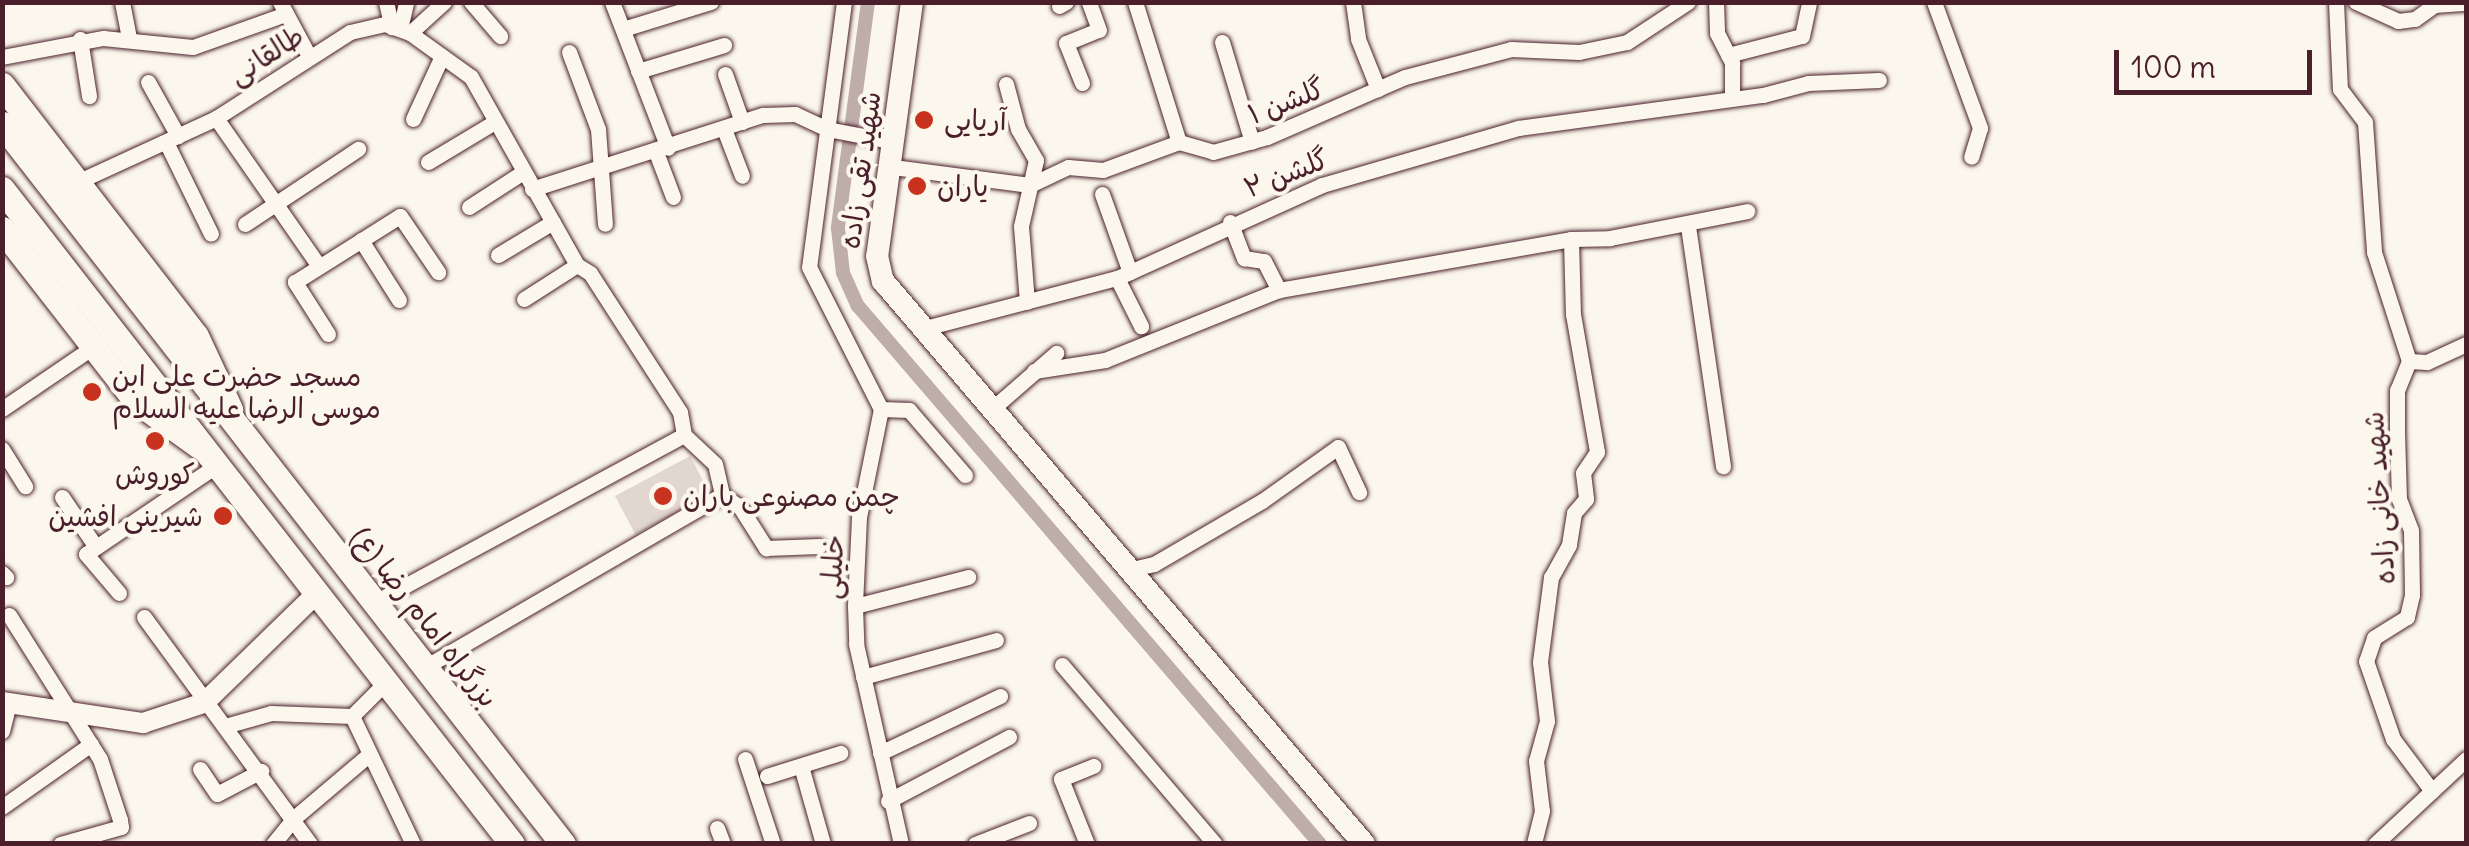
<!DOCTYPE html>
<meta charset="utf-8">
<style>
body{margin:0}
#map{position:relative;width:2469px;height:846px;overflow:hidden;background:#fbf7ec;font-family:Delius,"Playpen Sans Arabic",sans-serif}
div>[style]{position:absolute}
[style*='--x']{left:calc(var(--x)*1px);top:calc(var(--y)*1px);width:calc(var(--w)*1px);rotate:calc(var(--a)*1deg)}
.green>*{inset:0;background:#e2d7d0;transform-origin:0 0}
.canal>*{height:14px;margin:-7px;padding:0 7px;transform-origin:7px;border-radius:7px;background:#bfadaa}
.roads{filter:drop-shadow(0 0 2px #4a1f2b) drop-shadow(0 0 2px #4a1f2b)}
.minor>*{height:15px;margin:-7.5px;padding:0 7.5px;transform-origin:7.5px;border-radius:7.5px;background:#fbf7ec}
.tertiary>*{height:20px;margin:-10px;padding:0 10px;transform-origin:10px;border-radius:10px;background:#fbf7ec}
.secondary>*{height:22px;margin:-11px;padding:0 11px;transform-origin:11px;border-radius:11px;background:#fbf7ec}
.primary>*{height:25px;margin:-12.5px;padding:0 12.5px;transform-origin:12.5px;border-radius:12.5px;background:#fbf7ec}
.trunk>*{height:25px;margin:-12.5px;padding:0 12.5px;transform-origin:12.5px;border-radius:12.5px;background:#fbf7ec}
.dots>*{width:28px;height:28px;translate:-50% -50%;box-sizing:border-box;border:5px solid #fbf7ec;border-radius:50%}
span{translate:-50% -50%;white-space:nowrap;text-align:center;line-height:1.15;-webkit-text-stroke:8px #fbf7ec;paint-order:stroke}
.street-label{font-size:28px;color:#4a1f2b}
.poi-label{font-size:28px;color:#4a1f2b}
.left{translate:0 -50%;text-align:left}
.right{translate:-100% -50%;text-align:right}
.frame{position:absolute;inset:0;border:5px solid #4a1f2b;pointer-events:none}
.scale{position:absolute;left:2114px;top:50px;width:198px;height:45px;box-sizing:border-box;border:5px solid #4a1f2b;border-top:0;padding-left:12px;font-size:30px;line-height:35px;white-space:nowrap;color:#4a1f2b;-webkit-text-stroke:8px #fbf7ec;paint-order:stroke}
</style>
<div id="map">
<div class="green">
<div style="left:690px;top:456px;width:44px;height:85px;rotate:62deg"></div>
</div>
<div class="canal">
<div style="--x:868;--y:2;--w:228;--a:97.6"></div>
<div style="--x:838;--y:228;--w:45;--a:83.7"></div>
<div style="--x:843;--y:273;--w:36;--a:66"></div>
<div style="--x:858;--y:306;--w:709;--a:49.35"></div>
</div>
<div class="roads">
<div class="minor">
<div style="--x:122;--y:2;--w:38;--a:79"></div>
<div style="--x:280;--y:2;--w:61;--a:61.8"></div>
<div style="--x:386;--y:2;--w:26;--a:77"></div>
<div style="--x:471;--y:2;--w:45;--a:49.5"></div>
<div style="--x:612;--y:2;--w:156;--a:69"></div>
<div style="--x:844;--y:2;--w:267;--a:97.5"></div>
<div style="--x:809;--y:267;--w:159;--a:63.1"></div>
<div style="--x:881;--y:409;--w:110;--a:101.5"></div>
<div style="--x:859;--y:517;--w:89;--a:92.6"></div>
<div style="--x:855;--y:606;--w:38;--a:88"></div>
<div style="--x:856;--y:644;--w:205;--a:77.3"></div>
<div style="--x:1135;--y:2;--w:147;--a:72.6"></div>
<div style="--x:1353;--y:2;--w:37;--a:82"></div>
<div style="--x:1358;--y:39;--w:54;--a:68.2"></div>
<div style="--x:1716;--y:2;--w:31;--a:88"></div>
<div style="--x:1717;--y:33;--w:34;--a:63"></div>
<div style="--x:1732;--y:63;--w:35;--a:90"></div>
<div style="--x:1934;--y:2;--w:134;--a:69.9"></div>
<div style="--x:1980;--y:128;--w:30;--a:107"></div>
<div style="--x:2336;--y:2;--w:87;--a:87.4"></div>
<div style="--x:2340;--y:89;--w:41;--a:52.9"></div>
<div style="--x:2365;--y:122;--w:130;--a:86"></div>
<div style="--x:2374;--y:252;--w:114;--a:72.2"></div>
<div style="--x:2409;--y:361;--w:31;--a:112"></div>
<div style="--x:2397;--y:390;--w:42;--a:90"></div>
<div style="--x:2397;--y:432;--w:67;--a:88.3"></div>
<div style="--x:2399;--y:499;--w:33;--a:69"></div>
<div style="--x:2411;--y:530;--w:65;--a:89.1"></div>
<div style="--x:2412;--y:595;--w:23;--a:103"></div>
<div style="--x:2407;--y:617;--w:39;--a:148"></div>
<div style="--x:2374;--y:638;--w:24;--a:109"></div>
<div style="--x:2366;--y:661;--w:83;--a:70.9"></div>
<div style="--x:2393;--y:739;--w:65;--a:53.1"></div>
<div style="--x:2356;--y:2;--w:46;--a:24.3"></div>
<div style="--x:2398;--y:21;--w:17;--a:-7"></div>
<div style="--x:2415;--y:19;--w:24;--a:-36"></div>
<div style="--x:2434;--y:5;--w:32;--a:-4"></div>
<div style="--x:1059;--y:6;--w:8;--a:-30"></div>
<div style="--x:400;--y:29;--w:28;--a:-77"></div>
<div style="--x:623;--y:29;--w:92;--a:-17.1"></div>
<div style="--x:410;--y:33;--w:46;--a:-42.4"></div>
<div style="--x:80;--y:39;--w:58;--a:81"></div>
<div style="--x:1222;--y:42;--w:104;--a:73.3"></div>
<div style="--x:569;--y:52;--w:82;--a:69.4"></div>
<div style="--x:598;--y:129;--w:95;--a:85.8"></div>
<div style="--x:1728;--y:55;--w:76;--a:-14.4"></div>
<div style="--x:1802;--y:36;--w:35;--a:-78"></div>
<div style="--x:2;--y:57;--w:103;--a:-10.7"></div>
<div style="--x:103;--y:38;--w:90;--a:5.7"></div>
<div style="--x:193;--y:47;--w:96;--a:-19.6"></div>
<div style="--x:638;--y:71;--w:90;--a:-16.8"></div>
<div style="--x:725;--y:74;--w:51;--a:70.5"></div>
<div style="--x:148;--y:82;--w:62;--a:60.9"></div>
<div style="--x:1082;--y:83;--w:43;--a:-111.8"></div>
<div style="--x:1066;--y:43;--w:35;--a:-22"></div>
<div style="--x:1099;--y:30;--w:30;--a:-110"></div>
<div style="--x:1006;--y:84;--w:47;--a:75.1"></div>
<div style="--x:1018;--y:129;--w:36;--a:60"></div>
<div style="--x:1036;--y:160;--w:68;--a:102.8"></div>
<div style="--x:1021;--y:226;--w:76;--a:85.5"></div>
<div style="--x:216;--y:118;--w:180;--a:55.2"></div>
<div style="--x:413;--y:119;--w:69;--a:-65.3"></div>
<div style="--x:724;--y:129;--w:50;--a:69"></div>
<div style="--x:166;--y:142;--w:102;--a:63.9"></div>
<div style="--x:656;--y:152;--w:48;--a:69.3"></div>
<div style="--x:428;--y:162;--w:76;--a:-31"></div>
<div style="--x:893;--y:167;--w:138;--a:7.5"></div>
<div style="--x:1030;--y:185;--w:42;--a:-25.3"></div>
<div style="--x:1068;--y:167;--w:35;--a:5"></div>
<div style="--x:1103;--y:170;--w:81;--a:-20.2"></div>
<div style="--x:1179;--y:142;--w:35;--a:16"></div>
<div style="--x:1213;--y:152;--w:56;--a:-15.5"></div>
<div style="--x:1267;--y:137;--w:150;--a:-23.5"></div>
<div style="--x:1405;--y:77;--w:110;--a:-14.8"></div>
<div style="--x:1511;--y:49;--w:68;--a:2.5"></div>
<div style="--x:1579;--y:52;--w:49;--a:-11.8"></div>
<div style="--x:1627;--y:42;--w:73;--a:-33.3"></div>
<div style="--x:77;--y:182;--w:153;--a:-24.7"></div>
<div style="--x:216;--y:118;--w:159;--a:-32.7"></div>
<div style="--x:350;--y:32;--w:36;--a:-13"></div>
<div style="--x:385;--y:24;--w:27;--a:20"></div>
<div style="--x:410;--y:33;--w:75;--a:35.8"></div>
<div style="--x:471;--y:77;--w:216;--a:60.6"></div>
<div style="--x:577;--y:265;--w:15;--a:32"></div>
<div style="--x:590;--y:273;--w:166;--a:57.1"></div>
<div style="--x:680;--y:412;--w:23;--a:80"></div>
<div style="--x:684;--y:435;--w:42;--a:43.1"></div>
<div style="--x:715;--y:464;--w:32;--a:77"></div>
<div style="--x:722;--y:495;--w:22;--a:34"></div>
<div style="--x:740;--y:507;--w:49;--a:57.6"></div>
<div style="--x:766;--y:548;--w:53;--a:-2.2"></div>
<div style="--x:532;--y:189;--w:243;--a:-17.8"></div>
<div style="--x:763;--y:115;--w:32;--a:-2"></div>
<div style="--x:795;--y:114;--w:35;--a:25"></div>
<div style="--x:827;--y:129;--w:69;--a:10.8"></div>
<div style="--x:1102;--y:194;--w:83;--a:70.3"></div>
<div style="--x:469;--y:207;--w:64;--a:-32.9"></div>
<div style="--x:1230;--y:222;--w:39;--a:69"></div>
<div style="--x:1244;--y:258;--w:20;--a:9"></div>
<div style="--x:1264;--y:261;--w:33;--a:63"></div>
<div style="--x:1279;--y:290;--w:296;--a:-9.9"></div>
<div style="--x:1571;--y:239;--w:75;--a:88.5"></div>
<div style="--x:1573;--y:314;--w:140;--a:80.1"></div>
<div style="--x:1597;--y:452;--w:25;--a:124"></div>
<div style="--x:1583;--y:473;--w:26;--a:83"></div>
<div style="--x:1586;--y:499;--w:18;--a:131"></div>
<div style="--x:1574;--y:513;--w:32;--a:99"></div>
<div style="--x:1569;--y:545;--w:37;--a:119"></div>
<div style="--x:1551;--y:577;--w:86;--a:97.4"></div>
<div style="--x:1540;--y:662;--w:59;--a:83.2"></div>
<div style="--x:1547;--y:721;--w:41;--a:105.4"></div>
<div style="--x:1536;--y:761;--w:50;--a:83.2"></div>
<div style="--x:1542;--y:811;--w:34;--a:104"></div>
<div style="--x:245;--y:224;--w:136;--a:-33.6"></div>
<div style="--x:1688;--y:226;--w:243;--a:81.7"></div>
<div style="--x:1571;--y:239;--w:39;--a:-1"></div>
<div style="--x:1610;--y:238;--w:140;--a:-11.1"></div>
<div style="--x:361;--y:240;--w:71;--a:57.7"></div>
<div style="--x:498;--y:255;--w:64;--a:-31"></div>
<div style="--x:1117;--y:278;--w:54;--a:63.4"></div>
<div style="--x:524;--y:299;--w:63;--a:-32.7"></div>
<div style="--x:925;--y:328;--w:198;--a:-14.6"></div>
<div style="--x:1117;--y:278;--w:225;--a:-24.4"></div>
<div style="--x:1322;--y:185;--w:204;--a:-16.2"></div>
<div style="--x:1518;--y:128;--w:247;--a:-7.7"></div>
<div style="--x:1763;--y:95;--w:47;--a:-14.9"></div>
<div style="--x:1808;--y:83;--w:71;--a:-2.4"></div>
<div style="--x:328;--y:334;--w:62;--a:-122.4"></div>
<div style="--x:295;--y:282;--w:124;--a:-32.2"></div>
<div style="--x:400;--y:216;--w:68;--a:55.8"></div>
<div style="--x:2409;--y:361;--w:18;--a:3"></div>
<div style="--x:2427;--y:362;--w:43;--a:-24.8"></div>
<div style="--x:1034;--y:371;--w:72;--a:-8.8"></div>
<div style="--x:1105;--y:360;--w:188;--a:-21.9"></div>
<div style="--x:993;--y:408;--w:84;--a:-41.1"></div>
<div style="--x:2;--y:409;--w:110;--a:-34.3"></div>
<div style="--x:881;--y:409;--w:28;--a:2"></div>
<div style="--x:909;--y:410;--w:86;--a:49.3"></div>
<div style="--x:2;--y:449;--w:44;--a:58.1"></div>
<div style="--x:62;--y:497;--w:60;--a:55.8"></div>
<div style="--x:1132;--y:569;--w:23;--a:-13"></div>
<div style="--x:1154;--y:564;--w:125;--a:-30.3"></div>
<div style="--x:1262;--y:501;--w:93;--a:-35.4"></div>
<div style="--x:1338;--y:447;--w:50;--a:65"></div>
<div style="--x:2;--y:573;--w:6;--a:45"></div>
<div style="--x:119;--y:593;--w:51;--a:-130.2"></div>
<div style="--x:86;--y:554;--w:158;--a:-34.2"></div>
<div style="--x:375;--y:602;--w:351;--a:-28.4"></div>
<div style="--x:855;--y:606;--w:117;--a:-14.4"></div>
<div style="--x:9;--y:615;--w:170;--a:57.7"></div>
<div style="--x:100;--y:759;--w:64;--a:71.8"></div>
<div style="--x:120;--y:820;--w:7;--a:82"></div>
<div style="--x:121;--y:827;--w:63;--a:164.4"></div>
<div style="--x:144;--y:617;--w:281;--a:53.8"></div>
<div style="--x:1062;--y:665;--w:235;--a:49.5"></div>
<div style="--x:425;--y:667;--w:343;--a:-30.1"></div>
<div style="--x:863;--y:677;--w:138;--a:-15.5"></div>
<div style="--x:386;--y:682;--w:48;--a:135"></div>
<div style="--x:352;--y:716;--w:142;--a:64.5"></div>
<div style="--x:225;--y:726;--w:48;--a:-15.8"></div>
<div style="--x:271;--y:713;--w:81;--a:2.1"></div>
<div style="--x:2;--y:731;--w:29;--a:-76"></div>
<div style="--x:880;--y:753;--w:133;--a:-25.4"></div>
<div style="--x:745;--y:759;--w:89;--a:71.8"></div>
<div style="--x:801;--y:766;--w:81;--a:74.2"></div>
<div style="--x:200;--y:769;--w:30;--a:56"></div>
<div style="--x:217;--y:794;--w:50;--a:-27.6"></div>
<div style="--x:767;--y:776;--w:77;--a:-17.5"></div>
<div style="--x:888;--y:801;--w:137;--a:-27.9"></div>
<div style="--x:2;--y:807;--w:109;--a:-35.3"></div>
<div style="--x:717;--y:828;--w:17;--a:69"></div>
<div style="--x:273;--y:844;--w:33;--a:-51"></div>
<div style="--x:294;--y:818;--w:96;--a:-40.3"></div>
<div style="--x:975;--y:844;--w:58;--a:-21.3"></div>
<div style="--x:1087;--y:844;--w:70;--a:-111.8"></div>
<div style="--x:1061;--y:779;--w:35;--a:-22"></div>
<div style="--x:2375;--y:844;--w:125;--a:-43"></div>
</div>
<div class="tertiary">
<div style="--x:2;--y:702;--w:143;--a:8.5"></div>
<div style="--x:143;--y:723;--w:64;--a:-18.2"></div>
<div style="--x:204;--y:703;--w:158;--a:-44.2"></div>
</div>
<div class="secondary">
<div style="--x:912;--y:2;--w:256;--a:97.8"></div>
<div style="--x:877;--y:256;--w:26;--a:77"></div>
<div style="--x:883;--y:281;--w:740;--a:49.49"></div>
</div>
<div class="primary">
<div style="--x:2;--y:85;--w:317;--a:52.3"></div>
<div style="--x:196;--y:336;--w:81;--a:65"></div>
<div style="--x:2;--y:229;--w:217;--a:52.1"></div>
<div style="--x:135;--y:400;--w:79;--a:35.7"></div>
</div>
<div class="trunk">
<div style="--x:2;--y:124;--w:913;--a:52.08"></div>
<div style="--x:2;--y:189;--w:830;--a:52.09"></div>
</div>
</div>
<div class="dots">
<div style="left:924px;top:120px;background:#c8321e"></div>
<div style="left:917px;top:186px;background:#c8321e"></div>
<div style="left:92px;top:392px;background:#c8321e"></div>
<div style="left:155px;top:441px;background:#c8321e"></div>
<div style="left:663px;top:496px;background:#c8321e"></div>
<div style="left:223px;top:516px;background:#c8321e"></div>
</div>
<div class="street-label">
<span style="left:266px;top:55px;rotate:-33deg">طالقانی</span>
<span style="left:1286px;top:101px;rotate:-21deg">گلشن ۱</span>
<span style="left:860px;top:170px;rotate:-82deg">شهید تقی زاده</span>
<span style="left:1286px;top:173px;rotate:-21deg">گلشن ۲</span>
<span style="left:2379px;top:498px;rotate:-94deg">شهید خانی زاده</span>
<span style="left:832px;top:567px;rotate:-87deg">خلیلی</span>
<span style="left:425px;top:617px;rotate:52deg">بزرگراه امام رضا (ع)</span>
</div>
<div class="poi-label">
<span class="left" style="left:944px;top:120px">آریایی</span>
<span class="left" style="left:937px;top:186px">یاران</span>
<span class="left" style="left:112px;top:392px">مسجد حضرت علی ابن<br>موسی الرضا علیه السلام</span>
<span style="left:155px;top:474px">کوروش</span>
<span class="left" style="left:683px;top:496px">چمن مصنوعی باران</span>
<span class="right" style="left:203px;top:516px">شیرینی افشین</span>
</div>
<div class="frame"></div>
<div class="scale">100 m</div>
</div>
